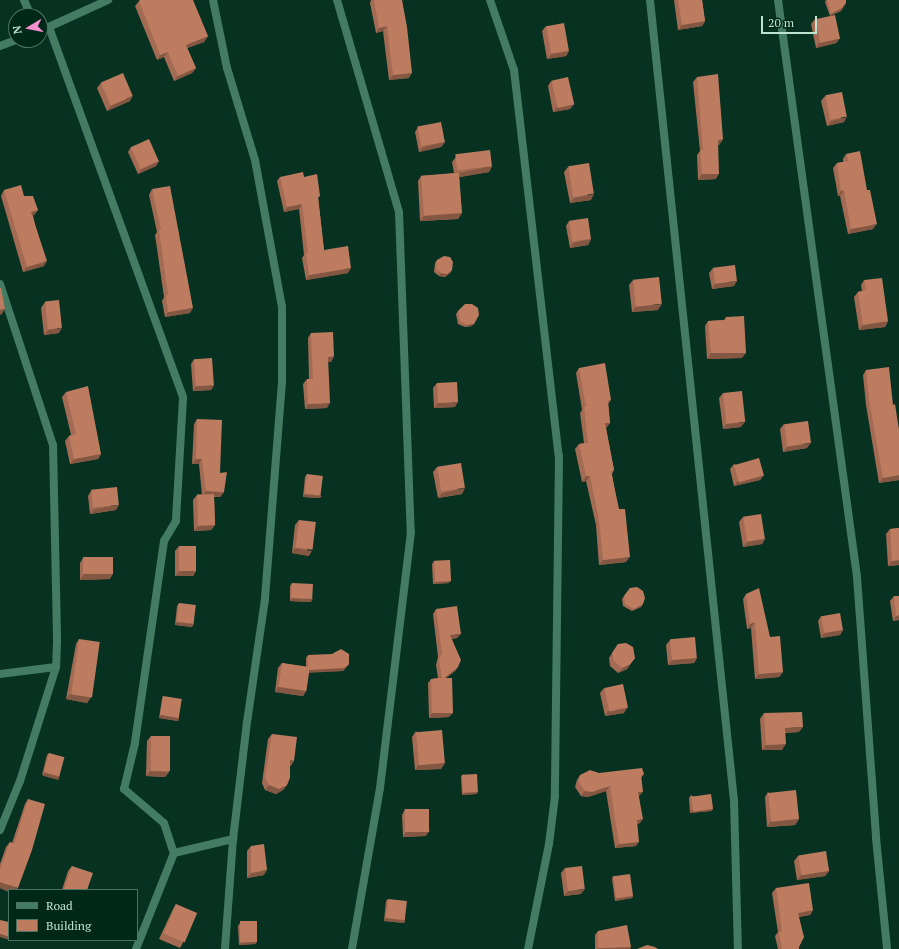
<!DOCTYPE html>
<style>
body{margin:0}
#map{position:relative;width:899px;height:949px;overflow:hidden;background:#073222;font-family:"PT Serif",serif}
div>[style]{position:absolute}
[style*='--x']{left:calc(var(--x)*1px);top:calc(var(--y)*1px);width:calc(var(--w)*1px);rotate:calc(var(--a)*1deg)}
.street>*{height:8px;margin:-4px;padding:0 4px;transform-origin:4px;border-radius:4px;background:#437b63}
.wall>*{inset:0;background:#a36b53}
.shaded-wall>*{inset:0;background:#845743;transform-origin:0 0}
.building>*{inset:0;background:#bd7c60;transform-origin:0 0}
span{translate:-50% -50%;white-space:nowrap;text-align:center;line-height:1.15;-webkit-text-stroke:4px #002819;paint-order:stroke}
.legend{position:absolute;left:8px;top:889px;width:130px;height:52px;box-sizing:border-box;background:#002819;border:1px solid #4c7363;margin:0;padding:5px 7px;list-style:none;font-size:12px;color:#bfe3d1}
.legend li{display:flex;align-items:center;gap:8px;height:20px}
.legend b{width:20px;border:1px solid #4c7363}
.north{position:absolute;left:8px;top:8px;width:40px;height:40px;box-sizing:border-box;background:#002819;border:1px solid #4c7363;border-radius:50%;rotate:260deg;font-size:11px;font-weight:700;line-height:16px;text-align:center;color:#bfe3d1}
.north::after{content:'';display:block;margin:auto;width:14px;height:18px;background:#f790ce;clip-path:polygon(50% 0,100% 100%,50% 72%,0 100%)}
.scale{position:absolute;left:761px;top:16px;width:56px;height:18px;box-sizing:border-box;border:2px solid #bfe3d1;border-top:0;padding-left:5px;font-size:12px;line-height:14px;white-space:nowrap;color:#bfe3d1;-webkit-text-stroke:3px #002819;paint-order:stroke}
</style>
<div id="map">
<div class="street">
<div style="--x:24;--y:0;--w:17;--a:66"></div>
<div style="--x:213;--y:0;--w:69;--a:78.4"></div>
<div style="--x:227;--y:68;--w:96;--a:73.1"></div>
<div style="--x:255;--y:160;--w:149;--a:79.6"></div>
<div style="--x:282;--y:307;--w:75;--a:90"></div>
<div style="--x:282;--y:382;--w:218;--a:94.5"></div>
<div style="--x:265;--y:599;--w:124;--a:98.3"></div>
<div style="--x:247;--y:722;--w:118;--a:96.8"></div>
<div style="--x:233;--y:839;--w:110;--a:94.2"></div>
<div style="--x:337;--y:0;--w:221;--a:73.7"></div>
<div style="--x:399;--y:212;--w:320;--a:87.9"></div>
<div style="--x:411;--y:532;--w:258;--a:96.9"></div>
<div style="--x:380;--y:788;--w:163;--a:99.9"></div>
<div style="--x:490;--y:0;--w:74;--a:71.1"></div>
<div style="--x:514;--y:70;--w:389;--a:83.4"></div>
<div style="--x:559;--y:456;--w:340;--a:90.7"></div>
<div style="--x:555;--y:796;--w:48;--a:97.1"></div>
<div style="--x:549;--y:844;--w:107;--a:101.3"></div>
<div style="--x:650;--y:0;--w:804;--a:84.01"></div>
<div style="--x:734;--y:800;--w:149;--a:88.5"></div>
<div style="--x:778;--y:0;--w:582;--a:82.2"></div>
<div style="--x:857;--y:577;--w:262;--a:85.8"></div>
<div style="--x:876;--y:838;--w:112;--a:84.3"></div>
<div style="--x:49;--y:27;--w:394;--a:70.1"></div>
<div style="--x:183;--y:398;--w:123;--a:93.3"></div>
<div style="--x:176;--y:521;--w:23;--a:121"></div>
<div style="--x:164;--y:541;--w:204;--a:98.2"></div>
<div style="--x:135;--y:743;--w:47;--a:103.4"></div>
<div style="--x:124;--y:789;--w:52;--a:40.4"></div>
<div style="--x:164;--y:823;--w:32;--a:72"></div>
<div style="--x:174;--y:853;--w:103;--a:111.6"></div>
<div style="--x:40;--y:31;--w:75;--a:-24.5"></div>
<div style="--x:0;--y:46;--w:17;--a:-21"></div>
<div style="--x:0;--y:284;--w:169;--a:71.8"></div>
<div style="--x:53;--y:445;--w:197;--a:88.8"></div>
<div style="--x:57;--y:642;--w:25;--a:92"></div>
<div style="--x:56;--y:667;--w:120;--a:107.5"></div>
<div style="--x:20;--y:781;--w:53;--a:112.2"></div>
<div style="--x:0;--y:674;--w:56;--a:-7.1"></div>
<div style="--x:174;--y:853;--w:61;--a:-13.3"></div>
</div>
<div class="wall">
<div style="clip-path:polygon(371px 0,402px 0,409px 78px,389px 80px,383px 31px,376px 33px,370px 3px)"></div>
<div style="clip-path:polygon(674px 0,702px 0,705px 21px,702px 26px,678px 30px)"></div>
<div style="clip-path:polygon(826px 0,846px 0,841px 11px,830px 16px,825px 2px)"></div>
<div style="clip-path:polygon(139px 1px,208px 36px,204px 42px,187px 48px,196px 68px,192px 73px,174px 81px,164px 57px,157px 60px,135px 6px)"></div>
<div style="clip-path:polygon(815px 19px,840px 38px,836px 43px,816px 48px,811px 24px)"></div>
<div style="clip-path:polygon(546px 26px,569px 51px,566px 56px,547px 59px,542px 31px)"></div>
<div style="clip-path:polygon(697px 77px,723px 139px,719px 145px,718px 145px,716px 179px,698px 180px,697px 155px,700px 151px,693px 82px)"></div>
<div style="clip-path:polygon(551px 81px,574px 104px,570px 109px,553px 112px,548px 86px)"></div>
<div style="clip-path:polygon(101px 83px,130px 101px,107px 111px,97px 88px)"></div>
<div style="clip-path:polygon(825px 96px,844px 122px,827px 126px,821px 101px)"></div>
<div style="clip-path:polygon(418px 127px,445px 142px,441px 147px,419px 152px,415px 132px)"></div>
<div style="clip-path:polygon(131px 147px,159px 161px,156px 166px,138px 174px,128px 152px)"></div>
<div style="clip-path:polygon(846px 154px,873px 229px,848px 234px,840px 196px,838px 196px,833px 168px,837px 163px,843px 162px,843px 159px)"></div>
<div style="clip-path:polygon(456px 157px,492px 166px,489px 172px,459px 177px,462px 213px,458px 219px,420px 221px,418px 181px,421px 176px,454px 173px,452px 162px)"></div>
<div style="clip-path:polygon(568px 167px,591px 200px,570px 203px,564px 172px)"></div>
<div style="clip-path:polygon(280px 177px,304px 177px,320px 196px,318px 198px,324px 250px,348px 273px,306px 280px,302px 258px,304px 255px,299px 209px,284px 212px,277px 181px)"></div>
<div style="clip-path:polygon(152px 189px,190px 313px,165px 317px,162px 301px,164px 297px,155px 235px,157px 232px,149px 195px)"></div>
<div style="clip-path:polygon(4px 190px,24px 196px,38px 210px,34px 215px,33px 215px,44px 266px,23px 272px,1px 196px)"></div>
<div style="clip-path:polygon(569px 221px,591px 239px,588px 245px,570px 248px,566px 226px)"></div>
<div style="clip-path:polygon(437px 260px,452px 270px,450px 273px,445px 277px,439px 276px,434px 272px,435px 263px)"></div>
<div style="clip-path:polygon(713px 268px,734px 286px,712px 289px,709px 273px)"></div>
<div style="clip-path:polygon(633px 280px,658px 310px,632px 312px,629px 285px)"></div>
<div style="clip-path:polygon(864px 280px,888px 321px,885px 327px,859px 330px,854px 297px,858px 292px,862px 291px,861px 285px)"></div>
<div style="clip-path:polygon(45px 302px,59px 333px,44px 335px,41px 308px)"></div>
<div style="clip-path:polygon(458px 311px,472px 326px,465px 327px,458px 324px,456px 314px)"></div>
<div style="clip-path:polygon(726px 317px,742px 358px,707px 359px,705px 326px,708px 321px,724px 320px)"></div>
<div style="clip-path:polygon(311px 333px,334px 356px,331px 362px,328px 362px,327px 408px,305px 409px,303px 384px,307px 379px,309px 379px,308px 338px)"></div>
<div style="clip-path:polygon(194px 359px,214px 385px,211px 390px,193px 391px,191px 364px)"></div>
<div style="clip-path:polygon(579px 368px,611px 400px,608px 404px,610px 423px,606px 428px,614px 470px,612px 474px,626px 562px,599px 565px,596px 525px,586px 481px,582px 482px,575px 449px,579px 444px,584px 443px,580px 413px,582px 410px,576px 373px)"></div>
<div style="clip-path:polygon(866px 370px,893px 405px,899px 430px,899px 480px,879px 483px,866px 405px,863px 375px)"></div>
<div style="clip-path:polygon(437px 383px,455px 407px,434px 408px,433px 388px)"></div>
<div style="clip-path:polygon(66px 392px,101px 454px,98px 459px,70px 464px,65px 441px,69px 436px,71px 435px,62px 397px)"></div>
<div style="clip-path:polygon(723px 393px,741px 427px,723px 429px,719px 398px)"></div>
<div style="clip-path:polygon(197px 419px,220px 473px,224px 492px,220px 497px,214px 497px,215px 525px,211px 530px,194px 531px,193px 500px,197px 495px,202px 495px,199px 464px,192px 464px,194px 424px)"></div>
<div style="clip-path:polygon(784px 424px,807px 448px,783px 452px,780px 429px)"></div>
<div style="clip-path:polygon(734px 464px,764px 475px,760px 480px,734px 486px,730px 469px)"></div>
<div style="clip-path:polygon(437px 467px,462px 494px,438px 498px,433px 472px)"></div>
<div style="clip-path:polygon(307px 474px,320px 498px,303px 497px,305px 477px)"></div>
<div style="clip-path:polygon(91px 491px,116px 510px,90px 514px,88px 496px)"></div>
<div style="clip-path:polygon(743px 517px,765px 539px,762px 544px,743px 547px,739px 522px)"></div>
<div style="clip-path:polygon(299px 520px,309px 556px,292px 553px,295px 525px)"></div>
<div style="clip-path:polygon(899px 528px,899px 565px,888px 566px,886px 534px,890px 529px)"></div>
<div style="clip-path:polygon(179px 546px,196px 571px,193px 576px,175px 576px,175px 551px)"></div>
<div style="clip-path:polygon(83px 558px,110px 579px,80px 580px,80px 563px)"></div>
<div style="clip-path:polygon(434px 561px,449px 583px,433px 584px,432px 564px)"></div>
<div style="clip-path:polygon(292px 583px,311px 602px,290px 601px,290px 586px)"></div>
<div style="clip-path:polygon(630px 588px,643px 604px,641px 607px,632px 611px,623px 606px,622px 599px)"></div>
<div style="clip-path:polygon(746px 594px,783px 672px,779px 677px,755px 679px,751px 628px,747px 629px,743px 599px)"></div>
<div style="clip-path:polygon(894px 596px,899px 596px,899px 620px,893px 621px,890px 601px)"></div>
<div style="clip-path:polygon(179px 603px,192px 627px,175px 625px,177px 606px)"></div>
<div style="clip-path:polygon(436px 609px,457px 638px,452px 639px,458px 667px,455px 671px,446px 678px,449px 717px,429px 718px,428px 683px,431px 679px,438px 678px,436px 665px,438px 657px,433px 614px)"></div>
<div style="clip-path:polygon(821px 616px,843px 630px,840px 635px,821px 638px,818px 621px)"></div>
<div style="clip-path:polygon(79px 639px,91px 697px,87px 703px,66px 699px,76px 644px)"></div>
<div style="clip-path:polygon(670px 640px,697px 658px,694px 663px,668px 665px,666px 645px)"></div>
<div style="clip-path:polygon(618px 644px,635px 658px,627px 669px,618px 673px,610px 666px,609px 658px)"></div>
<div style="clip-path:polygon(308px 655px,349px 664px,343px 671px,309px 672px,306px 691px,303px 696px,275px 692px,278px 668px,282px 663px,306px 667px,306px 658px)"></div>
<div style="clip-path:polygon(604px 688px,624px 713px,605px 716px,600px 693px)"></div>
<div style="clip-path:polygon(163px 696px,179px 718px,178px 721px,159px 718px,162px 699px)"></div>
<div style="clip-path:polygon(764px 713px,799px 732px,785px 733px,782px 750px,762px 750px,760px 719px)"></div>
<div style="clip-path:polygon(416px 731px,445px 763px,441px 769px,415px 770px,412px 737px)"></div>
<div style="clip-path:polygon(272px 734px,291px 766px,290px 766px,287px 785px,283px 790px,276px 794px,265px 790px,262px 783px,268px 739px)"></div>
<div style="clip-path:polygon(151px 736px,169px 772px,165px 777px,146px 776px,147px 741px)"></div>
<div style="clip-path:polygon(49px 753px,59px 776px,57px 779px,42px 775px,47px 755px)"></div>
<div style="clip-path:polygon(599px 773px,644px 774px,641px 778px,639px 796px,640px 823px,637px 824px,636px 846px,615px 848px,606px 791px,588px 797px,581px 796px,575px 787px,577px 780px,580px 775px)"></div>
<div style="clip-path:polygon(462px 775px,478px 792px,476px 794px,462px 795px,461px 777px)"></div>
<div style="clip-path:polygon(768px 792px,799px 819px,795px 825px,767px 827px,765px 797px)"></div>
<div style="clip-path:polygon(691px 795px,713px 809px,711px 811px,690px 813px,689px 798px)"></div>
<div style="clip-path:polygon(28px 799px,9px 892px,0 888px,0 864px,6px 847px,10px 842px,12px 843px,25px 804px)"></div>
<div style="clip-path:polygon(405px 809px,426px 836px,403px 837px,402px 815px)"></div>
<div style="clip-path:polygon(251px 846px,264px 875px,247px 878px,247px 851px)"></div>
<div style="clip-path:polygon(798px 856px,829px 871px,825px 876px,797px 880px,794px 861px)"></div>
<div style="clip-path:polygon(72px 866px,87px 890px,62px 890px,68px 871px)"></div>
<div style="clip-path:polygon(565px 868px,581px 894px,564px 896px,561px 873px)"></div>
<div style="clip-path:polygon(613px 876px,633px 896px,632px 898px,615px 901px,612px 879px)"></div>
<div style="clip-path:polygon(776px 888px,813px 910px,810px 915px,799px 917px,799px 949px,778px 949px,775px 936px,778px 932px,772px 893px)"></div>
<div style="clip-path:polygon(388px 899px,405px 921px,404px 923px,384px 921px,386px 901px)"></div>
<div style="clip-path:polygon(176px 904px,183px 943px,180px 948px,159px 939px,173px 909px)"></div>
<div style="clip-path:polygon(240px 923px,257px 942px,255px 944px,239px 945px,238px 926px)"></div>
<div style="clip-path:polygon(598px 931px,631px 947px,630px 949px,595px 949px,595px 935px)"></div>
</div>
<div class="shaded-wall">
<div style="clip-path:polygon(846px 3px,841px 11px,830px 16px,831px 14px)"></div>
<div style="clip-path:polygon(705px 21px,702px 26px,678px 30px,682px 25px)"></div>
<div style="clip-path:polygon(387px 26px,383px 31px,376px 33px,379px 28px)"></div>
<div style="clip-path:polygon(208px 36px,204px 42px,182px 50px,186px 45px)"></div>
<div style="clip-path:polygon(840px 38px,836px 43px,816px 48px,819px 43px)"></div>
<div style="clip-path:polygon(569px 51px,566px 56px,547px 59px,551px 54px)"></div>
<div style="clip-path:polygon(168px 52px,164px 57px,157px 60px,160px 55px)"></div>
<div style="clip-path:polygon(196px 68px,192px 73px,174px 81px,178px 76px)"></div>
<div style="clip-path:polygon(412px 73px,409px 78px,389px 80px,393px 75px)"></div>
<div style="clip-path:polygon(133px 96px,130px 101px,107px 111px,111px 106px)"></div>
<div style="clip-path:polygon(574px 104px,570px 109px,553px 112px,557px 107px)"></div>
<div style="clip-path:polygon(847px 117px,844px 122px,827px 126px,831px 121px)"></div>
<div style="clip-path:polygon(723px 139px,719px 145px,714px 145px,718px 140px)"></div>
<div style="clip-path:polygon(445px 142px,441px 147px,419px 152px,423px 147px)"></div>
<div style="clip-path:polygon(159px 161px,156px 166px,138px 174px,142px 169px)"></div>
<div style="clip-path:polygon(492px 166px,489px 172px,455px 178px,459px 173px)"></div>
<div style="clip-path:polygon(702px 174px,719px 174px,716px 179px,698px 180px)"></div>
<div style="clip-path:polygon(844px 190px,840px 196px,838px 196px,841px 191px)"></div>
<div style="clip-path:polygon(594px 194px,591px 200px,570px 203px,574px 198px)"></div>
<div style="clip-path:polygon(302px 204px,299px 209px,284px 212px,287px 207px)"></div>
<div style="clip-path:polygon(38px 210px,34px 215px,28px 217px,31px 212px)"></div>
<div style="clip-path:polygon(462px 213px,458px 219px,420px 221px,424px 216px)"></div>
<div style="clip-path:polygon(877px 224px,873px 229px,848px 234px,851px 229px)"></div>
<div style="clip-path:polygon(591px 239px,588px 245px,570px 248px,573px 243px)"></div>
<div style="clip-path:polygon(47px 261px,44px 266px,23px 272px,27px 267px)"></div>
<div style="clip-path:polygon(351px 268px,348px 273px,306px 280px,309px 275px)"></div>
<div style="clip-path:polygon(452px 270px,450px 273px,445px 277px,439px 276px,441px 273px)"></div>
<div style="clip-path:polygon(737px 281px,734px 286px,712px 289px,715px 284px)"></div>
<div style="clip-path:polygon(662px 304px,658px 310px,632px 312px,635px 307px)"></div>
<div style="clip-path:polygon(193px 308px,190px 313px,165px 317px,168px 312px)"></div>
<div style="clip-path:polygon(5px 309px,2px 314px,0 315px,0 310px)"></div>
<div style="clip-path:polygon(888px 321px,885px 327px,859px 330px,863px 325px)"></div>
<div style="clip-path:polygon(474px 324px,472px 326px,465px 327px,467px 325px)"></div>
<div style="clip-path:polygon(62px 328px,59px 333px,44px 335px,48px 330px)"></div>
<div style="clip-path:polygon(711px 353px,746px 353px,742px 358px,707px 359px)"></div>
<div style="clip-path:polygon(334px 356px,331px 362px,324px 362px,328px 357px)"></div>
<div style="clip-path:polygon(214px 385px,211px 390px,193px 391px,196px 386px)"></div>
<div style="clip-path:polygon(458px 402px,455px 407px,434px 408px,438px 403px)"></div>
<div style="clip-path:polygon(330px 403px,327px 408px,305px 409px,308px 404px)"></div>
<div style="clip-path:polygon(745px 422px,741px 427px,723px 429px,726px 424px)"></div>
<div style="clip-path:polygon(605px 423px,610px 423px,606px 428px,601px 428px)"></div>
<div style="clip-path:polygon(811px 443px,807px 448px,783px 452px,787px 447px)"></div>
<div style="clip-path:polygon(101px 454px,98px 459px,70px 464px,74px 459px)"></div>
<div style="clip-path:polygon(196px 459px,202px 459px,199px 464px,192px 464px)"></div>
<div style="clip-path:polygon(764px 475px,760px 480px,734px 486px,738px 481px)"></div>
<div style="clip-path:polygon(899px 475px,899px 480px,879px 483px,883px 478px)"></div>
<div style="clip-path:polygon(586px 476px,590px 476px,586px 481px,582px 482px)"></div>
<div style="clip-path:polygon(465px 488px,462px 494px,438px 498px,442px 493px)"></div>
<div style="clip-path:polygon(206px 491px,224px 492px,220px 497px,202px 496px)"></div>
<div style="clip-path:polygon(305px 494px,322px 496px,320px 498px,303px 497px)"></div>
<div style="clip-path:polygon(119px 505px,116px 510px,90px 514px,94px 509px)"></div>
<div style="clip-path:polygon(215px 525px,211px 530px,194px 531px,198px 526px)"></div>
<div style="clip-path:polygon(765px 539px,762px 544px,743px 547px,747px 542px)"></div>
<div style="clip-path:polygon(295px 548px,312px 551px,309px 556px,292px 553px)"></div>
<div style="clip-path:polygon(630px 557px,626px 562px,599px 565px,603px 560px)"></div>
<div style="clip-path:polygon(899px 560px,899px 565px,888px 566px,892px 561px)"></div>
<div style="clip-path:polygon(179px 571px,196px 571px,193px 576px,175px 576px)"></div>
<div style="clip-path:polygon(84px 574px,113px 574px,110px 579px,80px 580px)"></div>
<div style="clip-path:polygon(451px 581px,449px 583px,433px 584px,435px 582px)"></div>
<div style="clip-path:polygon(292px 598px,313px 599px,311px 602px,290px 601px)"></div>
<div style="clip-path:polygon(643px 604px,641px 607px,632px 611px,634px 609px)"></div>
<div style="clip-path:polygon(899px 615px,899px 620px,893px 621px,896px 616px)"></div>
<div style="clip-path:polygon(177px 622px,194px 624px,192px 627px,175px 625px)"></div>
<div style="clip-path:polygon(755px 622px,751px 628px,747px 629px,750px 624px)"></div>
<div style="clip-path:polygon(843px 630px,840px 635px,821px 638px,824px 633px)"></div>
<div style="clip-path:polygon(461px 634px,457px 638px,447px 640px,450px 635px)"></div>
<div style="clip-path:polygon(697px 658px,694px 663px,668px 665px,672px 660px)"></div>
<div style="clip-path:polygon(349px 664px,343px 671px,306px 673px,308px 670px)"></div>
<div style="clip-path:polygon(630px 664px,627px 669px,618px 673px,622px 668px)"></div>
<div style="clip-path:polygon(458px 667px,455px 671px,440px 683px,444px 678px)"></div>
<div style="clip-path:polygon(783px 672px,779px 677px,755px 679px,759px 674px)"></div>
<div style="clip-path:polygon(278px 687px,306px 691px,303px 696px,275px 692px)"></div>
<div style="clip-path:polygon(70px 694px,91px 697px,87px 703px,66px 699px)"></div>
<div style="clip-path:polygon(628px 707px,624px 713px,605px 716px,608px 711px)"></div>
<div style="clip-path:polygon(432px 713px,453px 713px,449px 717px,429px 718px)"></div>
<div style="clip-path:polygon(161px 715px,179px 718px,178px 721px,159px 718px)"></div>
<div style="clip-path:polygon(803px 727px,799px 732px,781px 733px,785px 728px)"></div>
<div style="clip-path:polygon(786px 744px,782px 750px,762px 750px,766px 745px)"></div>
<div style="clip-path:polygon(290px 760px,294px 761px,291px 766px,286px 765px)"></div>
<div style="clip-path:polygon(445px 763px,441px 769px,415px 770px,418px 765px)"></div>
<div style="clip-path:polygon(150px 771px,169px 772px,165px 777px,146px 776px)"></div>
<div style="left:44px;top:772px;width:16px;height:4px;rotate:15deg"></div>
<div style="clip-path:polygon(269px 785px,287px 785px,283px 790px,276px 794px,265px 790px)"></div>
<div style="clip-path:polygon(610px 786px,606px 791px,588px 797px,581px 796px,585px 791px)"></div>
<div style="clip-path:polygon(464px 792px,478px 792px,476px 794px,462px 795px)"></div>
<div style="clip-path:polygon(638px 792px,643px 792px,639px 796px,635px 797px)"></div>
<div style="clip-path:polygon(713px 809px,711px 811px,690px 813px,692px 810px)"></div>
<div style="clip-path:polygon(643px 819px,640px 823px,634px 824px,637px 820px)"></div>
<div style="clip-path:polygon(799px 819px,795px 825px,767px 827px,771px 821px)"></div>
<div style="clip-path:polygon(430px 830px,426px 836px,403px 837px,406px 832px)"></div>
<div style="clip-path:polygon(639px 842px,636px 846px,615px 848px,619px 844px)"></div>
<div style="clip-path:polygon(267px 870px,264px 875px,247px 878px,251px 873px)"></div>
<div style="clip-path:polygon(829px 871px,825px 876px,797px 880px,801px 875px)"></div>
<div style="clip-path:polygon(0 882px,18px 888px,17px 890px,9px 890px,9px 892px,0 888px)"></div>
<div style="clip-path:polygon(585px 889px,581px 894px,564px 896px,568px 891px)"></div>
<div style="clip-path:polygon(633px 896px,632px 898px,615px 901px,617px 898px)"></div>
<div style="clip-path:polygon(813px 910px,810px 915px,795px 917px,798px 913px)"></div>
<div style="clip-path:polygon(386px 918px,405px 921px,404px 923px,384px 921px)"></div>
<div style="clip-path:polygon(0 934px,9px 937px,9px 940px,0 937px)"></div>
<div style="clip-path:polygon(257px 942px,255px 944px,239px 945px,241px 943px)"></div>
<div style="clip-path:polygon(631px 947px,630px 949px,597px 949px,598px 948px)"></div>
</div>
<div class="building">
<div style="clip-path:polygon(140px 0,193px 0,208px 36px,186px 45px,196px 68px,178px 76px,168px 52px,160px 55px,139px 1px)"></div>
<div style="clip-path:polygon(374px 0,402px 0,407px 27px,412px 73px,393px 75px,387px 26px,379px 28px)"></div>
<div style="clip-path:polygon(678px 0,702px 0,705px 21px,682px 25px)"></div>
<div style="clip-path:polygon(827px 0,846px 0,846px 3px,842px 8px,831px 14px)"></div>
<div style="left:835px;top:15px;width:24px;height:20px;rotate:78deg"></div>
<div style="left:564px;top:23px;width:28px;height:18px;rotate:80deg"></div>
<div style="left:123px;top:73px;width:25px;height:24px;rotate:67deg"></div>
<div style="clip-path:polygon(718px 74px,723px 139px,718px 140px,719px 174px,702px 174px,700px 150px,703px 150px,697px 77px)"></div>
<div style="left:568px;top:77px;width:28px;height:17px;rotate:77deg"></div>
<div style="left:842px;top:92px;width:25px;height:17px;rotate:79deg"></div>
<div style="left:441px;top:122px;width:20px;height:24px;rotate:79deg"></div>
<div style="left:149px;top:139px;width:24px;height:20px;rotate:66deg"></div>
<div style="left:490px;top:150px;width:16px;height:35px;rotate:83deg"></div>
<div style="clip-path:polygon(860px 151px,867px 190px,870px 190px,877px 224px,851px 229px,844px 190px,841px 191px,837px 163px,848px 161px,846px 154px)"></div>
<div style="left:589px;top:163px;width:31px;height:21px;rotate:81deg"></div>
<div style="clip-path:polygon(303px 172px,304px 177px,317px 174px,320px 196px,318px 196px,324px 250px,348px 246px,351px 268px,309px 275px,306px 253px,308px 253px,302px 204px,287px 207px,280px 177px)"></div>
<div style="left:459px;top:173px;width:40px;height:38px;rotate:86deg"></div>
<div style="clip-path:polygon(21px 185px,24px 196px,33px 196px,38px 210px,31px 212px,47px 261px,27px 267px,4px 190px)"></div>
<div style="clip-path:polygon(170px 186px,193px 308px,168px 312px,166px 295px,168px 295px,159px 230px,161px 229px,152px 189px)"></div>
<div style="left:588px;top:218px;width:21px;height:19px;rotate:82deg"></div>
<div style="clip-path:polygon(444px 256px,450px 257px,453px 262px,452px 270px,447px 274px,441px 273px,436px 269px,437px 260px)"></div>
<div style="left:735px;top:265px;width:16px;height:22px;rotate:83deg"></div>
<div style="left:659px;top:277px;width:27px;height:26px;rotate:84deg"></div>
<div style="clip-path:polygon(882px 278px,888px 321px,863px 325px,858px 292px,866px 290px,864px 280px)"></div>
<div style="clip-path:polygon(0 288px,1px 288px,5px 309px,0 310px)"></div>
<div style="left:59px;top:300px;width:28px;height:14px;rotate:84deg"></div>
<div style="clip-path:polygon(465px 304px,472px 304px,478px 308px,479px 315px,474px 324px,467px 325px,460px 321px,458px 311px)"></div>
<div style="clip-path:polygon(744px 316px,746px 353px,711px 353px,708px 321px,726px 320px,726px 317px)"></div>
<div style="clip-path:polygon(333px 332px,334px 356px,328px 357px,330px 403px,308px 404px,307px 379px,313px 379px,311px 333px)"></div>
<div style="left:212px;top:358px;width:27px;height:18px;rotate:86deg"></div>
<div style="clip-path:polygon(605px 363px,611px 400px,608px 400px,610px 423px,605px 423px,614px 470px,611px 471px,619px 509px,625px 509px,630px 557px,603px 560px,599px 520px,590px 476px,586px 476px,579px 444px,588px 443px,584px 407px,586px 407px,579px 368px)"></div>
<div style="clip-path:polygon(889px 367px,893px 405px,895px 404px,899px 430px,899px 475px,883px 478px,869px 400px,866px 370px)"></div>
<div style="left:457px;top:382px;width:20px;height:20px;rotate:87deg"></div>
<div style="clip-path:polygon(88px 386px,101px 454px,74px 459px,69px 436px,76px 434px,66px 392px)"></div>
<div style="left:742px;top:391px;width:31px;height:19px;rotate:84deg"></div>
<div style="clip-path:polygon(197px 419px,222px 420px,220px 473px,227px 472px,224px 492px,206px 491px,202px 459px,196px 459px)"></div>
<div style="left:808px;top:421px;width:22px;height:24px;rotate:82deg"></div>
<div style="left:759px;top:458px;width:18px;height:26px;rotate:74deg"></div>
<div style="left:461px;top:463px;width:25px;height:24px;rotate:81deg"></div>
<div style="left:307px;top:474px;width:16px;height:20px;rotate:7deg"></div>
<div style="left:117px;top:487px;width:18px;height:26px;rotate:84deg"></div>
<div style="left:214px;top:494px;width:31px;height:17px;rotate:88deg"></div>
<div style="left:761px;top:514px;width:25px;height:18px;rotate:81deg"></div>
<div style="left:299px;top:520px;width:17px;height:28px;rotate:7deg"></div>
<div style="clip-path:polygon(899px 528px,899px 560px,892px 561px,890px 529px)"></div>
<div style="left:179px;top:546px;width:17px;height:25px"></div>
<div style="left:113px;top:557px;width:17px;height:30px;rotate:90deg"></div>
<div style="left:450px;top:560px;width:21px;height:16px;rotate:87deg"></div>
<div style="left:292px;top:583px;width:21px;height:15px;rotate:3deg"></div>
<div style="clip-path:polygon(637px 587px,643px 591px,645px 598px,643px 604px,634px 609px,625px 604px,624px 596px,630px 588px)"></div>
<div style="clip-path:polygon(759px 588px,770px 637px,780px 636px,783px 672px,759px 674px,755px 622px,750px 624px,746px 594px)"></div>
<div style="clip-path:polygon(894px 596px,899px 596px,899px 615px,896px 616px)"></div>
<div style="left:179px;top:603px;width:17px;height:19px;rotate:7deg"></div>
<div style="clip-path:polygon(457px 606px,461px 634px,450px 635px,461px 660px,458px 667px,444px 678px,452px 678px,453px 713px,432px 713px,431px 679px,442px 678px,439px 660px,442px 653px,436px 609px)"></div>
<div style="left:840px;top:613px;width:17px;height:19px;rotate:80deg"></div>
<div style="left:695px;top:637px;width:21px;height:25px;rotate:85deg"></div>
<div style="left:79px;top:639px;width:21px;height:56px;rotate:8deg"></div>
<div style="clip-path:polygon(626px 643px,633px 647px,635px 658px,630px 664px,622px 668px,614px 661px,612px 653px,618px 644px)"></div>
<div style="clip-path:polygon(341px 649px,349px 654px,349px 664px,344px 668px,309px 670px,310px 667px,308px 667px,308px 655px,332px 654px)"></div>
<div style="left:282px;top:663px;width:28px;height:24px;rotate:8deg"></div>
<div style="left:623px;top:684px;width:24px;height:19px;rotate:78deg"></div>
<div style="left:163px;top:696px;width:19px;height:19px;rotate:9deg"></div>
<div style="clip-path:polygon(802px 712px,803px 727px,785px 728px,786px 744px,766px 745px,764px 713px)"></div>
<div style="left:442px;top:730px;width:33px;height:26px;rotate:85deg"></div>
<div style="clip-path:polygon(272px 734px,297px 737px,294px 761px,290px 760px,290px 778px,287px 785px,279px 789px,269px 785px,265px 778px)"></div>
<div style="left:151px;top:736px;width:19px;height:35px"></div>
<div style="left:49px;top:753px;width:16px;height:20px;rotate:15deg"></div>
<div style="clip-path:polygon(642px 768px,644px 774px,641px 775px,643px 792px,638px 792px,643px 819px,637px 820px,639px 842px,619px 844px,610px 786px,592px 792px,585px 791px,579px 782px,580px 775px,590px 770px,599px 773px)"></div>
<div style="left:477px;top:774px;width:18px;height:15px;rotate:87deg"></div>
<div style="left:796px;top:790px;width:29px;height:28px;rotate:84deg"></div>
<div style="left:711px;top:794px;width:15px;height:20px;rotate:82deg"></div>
<div style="clip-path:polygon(28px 799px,45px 804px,32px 850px,18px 888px,0 882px,0 869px,10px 842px,14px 844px)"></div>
<div style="left:405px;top:809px;width:24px;height:23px"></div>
<div style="clip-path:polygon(264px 844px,267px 870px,251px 873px,251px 846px)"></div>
<div style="left:826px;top:851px;width:20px;height:28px;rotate:81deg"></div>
<div style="clip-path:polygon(72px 866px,93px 873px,87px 890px,66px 890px,64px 889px)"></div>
<div style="left:582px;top:866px;width:23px;height:17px;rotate:83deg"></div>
<div style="left:630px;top:874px;width:22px;height:17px;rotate:82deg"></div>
<div style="clip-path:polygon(809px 883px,813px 910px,798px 913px,804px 937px,799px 947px,799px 949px,782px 949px,779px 932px,782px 931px,776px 888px)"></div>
<div style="left:388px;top:899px;width:19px;height:19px;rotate:6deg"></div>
<div style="left:176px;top:904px;width:23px;height:32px;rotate:23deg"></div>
<div style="clip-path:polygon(0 920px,9px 922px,9px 937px,0 934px)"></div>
<div style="left:257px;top:921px;width:21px;height:17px;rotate:90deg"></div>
<div style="clip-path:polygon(627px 925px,631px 947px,598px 948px,598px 931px)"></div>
<div style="clip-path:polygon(647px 945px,655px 947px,658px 949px,637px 949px)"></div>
</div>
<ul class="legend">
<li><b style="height:5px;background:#437b63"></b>Road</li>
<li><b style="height:11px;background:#bd7c60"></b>Building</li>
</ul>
<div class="north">N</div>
<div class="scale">20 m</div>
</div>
